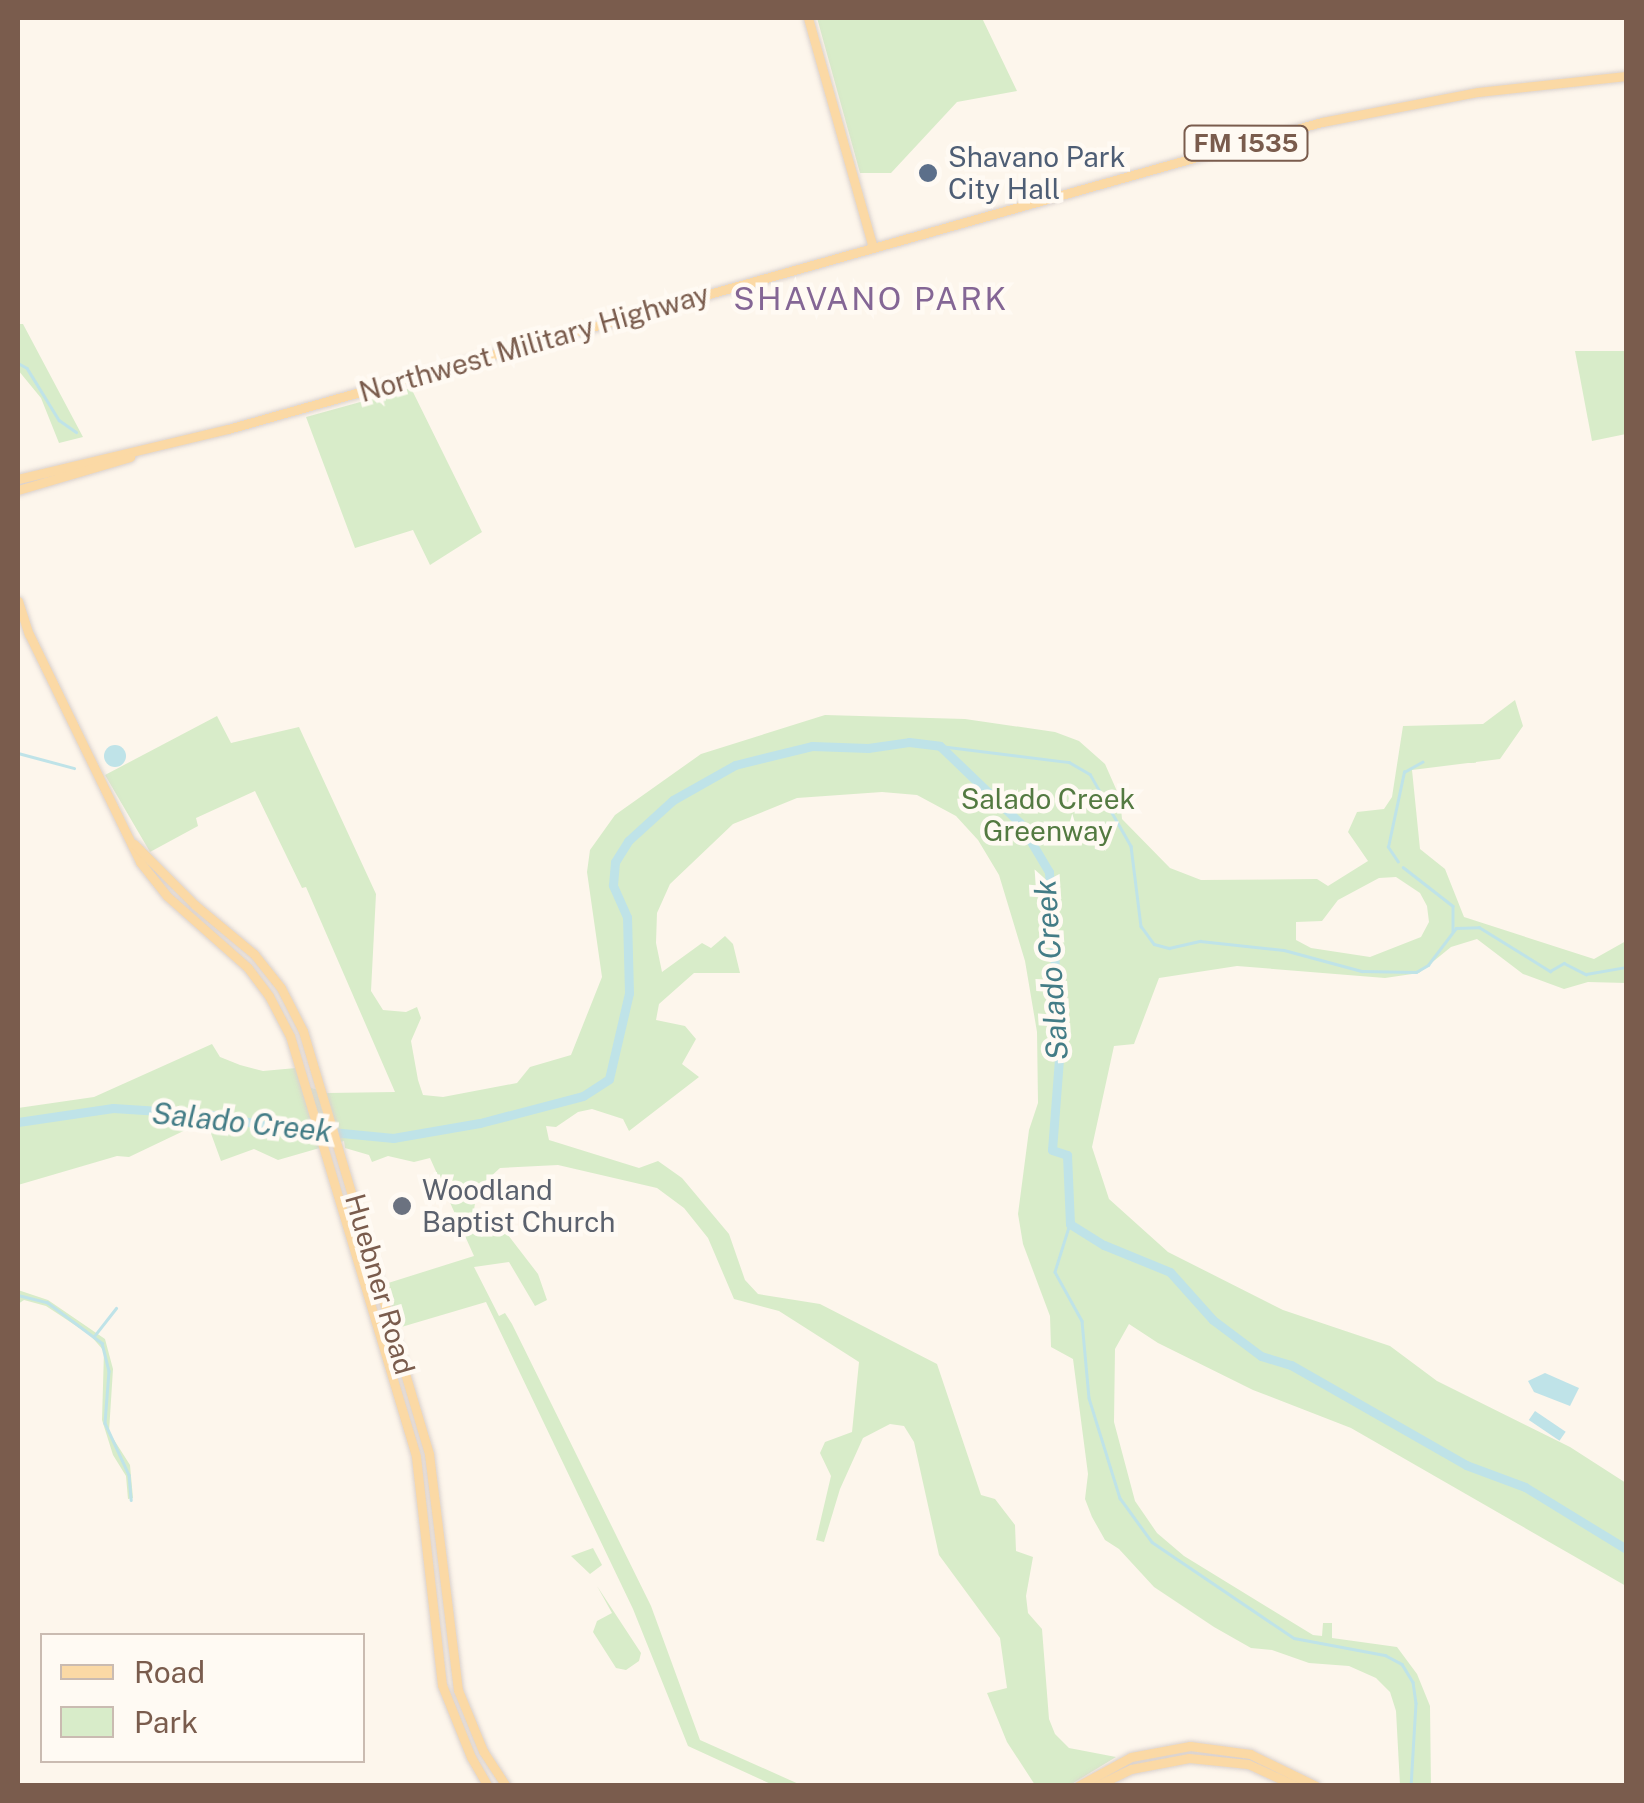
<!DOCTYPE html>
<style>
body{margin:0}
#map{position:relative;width:1644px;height:1803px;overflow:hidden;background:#fdf6ec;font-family:"Public Sans",sans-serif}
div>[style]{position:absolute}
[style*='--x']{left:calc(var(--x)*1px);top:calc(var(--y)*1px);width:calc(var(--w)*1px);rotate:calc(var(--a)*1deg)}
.green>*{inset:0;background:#d8ecc9}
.water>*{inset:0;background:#bfe3e8;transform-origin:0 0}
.round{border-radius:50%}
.stream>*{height:2.5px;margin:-1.25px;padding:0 1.25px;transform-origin:1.25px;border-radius:1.25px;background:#bfe3e8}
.river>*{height:9px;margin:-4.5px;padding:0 4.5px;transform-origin:4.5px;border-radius:4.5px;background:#bfe3e8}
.roads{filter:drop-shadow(0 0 2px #dad1cd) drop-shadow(0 0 2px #dad1cd)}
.major>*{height:9px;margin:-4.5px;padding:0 4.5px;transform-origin:4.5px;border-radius:4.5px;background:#fbd9a5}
.dots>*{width:28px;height:28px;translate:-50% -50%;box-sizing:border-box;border:5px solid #fffaf3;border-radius:50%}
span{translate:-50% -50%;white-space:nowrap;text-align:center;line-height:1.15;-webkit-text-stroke:9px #fffaf3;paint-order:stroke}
.shield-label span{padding:2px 8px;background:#fffaf3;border:2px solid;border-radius:8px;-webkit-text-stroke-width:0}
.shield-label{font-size:25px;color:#7a5c4d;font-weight:700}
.service-label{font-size:28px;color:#4e5e75}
.left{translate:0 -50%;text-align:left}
.street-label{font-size:28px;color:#7a5c4d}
.park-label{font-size:28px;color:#537a41}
.worship-label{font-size:28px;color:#5b616d}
.water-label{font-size:30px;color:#437c86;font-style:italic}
.quarter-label{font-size:32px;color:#846695;letter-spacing:2.5px}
.frame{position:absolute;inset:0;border:20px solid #7a5c4d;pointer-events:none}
.legend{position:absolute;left:40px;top:1633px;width:325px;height:130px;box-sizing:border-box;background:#fffaf3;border:2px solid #cabbb1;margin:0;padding:12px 18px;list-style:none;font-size:30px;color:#7a5c4d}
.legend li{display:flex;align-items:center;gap:20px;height:50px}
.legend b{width:50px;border:2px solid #cabbb1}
</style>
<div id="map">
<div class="green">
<div style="clip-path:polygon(817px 18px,982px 18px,1017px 91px,957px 102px,891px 173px,860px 173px)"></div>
<div style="clip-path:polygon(18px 324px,23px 324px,83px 437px,59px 443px,41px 398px,18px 370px)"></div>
<div style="clip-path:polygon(1575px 351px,1626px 351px,1626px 434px,1592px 441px)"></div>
<div style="clip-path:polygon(411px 388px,482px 532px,430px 565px,413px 530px,355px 548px,306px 417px)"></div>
<div style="clip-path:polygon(evenodd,1515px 700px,1523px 726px,1500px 759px,1412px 770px,1420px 849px,1445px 869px,1464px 917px,1594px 959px,1626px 941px,1626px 983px,1588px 982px,1564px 989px,1523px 974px,1477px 939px,1451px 947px,1419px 973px,1385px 978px,1237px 966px,1159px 978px,1134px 1044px,1114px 1046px,1092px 1147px,1109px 1199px,1168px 1252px,1283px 1310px,1390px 1346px,1437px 1381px,1570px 1447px,1626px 1483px,1626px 1586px,1351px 1428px,1253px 1390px,1158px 1343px,1129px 1324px,1115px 1349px,1114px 1422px,1135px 1501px,1157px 1533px,1184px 1556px,1313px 1635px,1322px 1636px,1323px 1623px,1332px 1623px,1332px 1638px,1397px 1647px,1417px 1674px,1430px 1706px,1431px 1785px,1400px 1785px,1396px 1711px,1390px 1692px,1376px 1678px,1349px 1666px,1309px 1663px,1272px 1650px,1251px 1648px,1214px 1627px,1154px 1587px,1119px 1549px,1105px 1540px,1092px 1517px,1085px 1499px,1088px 1474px,1073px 1359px,1051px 1347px,1050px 1316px,1023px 1244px,1018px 1214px,1029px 1130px,1038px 1103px,1037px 1032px,1025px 961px,999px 875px,978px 840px,956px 816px,917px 795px,882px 792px,797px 798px,733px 824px,670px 884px,657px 913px,656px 943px,662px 972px,702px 943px,711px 948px,725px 936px,733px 944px,740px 973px,694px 973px,659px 1004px,656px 1020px,685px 1026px,696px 1039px,682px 1064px,699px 1077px,629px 1131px,623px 1119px,592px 1109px,578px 1112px,556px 1127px,546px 1126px,549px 1140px,639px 1168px,658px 1161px,682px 1178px,729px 1234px,745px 1280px,758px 1294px,820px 1304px,937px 1364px,981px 1495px,995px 1499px,1015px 1525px,1016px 1551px,1033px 1557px,1026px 1596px,1028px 1613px,1042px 1629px,1049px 1719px,1055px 1734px,1069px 1748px,1116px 1757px,1070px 1785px,1035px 1785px,1007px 1742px,987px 1693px,1007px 1688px,1000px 1638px,939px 1555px,914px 1442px,904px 1426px,890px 1424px,863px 1438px,840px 1489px,824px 1542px,816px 1540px,831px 1476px,820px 1453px,825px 1442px,852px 1432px,859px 1362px,779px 1311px,734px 1299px,708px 1238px,684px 1208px,657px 1188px,558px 1165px,500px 1168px,477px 1189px,474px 1210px,503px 1218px,505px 1231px,538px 1274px,547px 1300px,535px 1306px,509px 1262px,474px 1267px,499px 1316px,505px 1313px,512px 1324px,651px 1606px,700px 1740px,801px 1785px,773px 1785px,688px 1746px,633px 1609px,486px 1302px,398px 1328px,385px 1284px,474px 1256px,430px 1158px,414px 1162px,388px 1156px,372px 1162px,369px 1155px,345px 1148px,344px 1141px,278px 1160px,254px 1149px,221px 1161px,209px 1128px,194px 1126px,129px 1157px,117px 1156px,18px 1185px,18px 1108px,94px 1097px,212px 1044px,220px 1057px,240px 1065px,263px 1071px,296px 1068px,302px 1085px,327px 1093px,395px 1092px,306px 887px,302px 888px,255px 791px,196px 818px,198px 826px,150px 852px,105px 775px,217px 716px,231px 743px,299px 727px,376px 894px,371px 991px,383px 1010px,406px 1012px,417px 1007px,421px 1018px,411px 1041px,418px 1080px,423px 1095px,443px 1097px,517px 1083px,530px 1067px,571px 1055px,602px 977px,587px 872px,590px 850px,615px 815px,701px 754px,825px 715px,965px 719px,1055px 732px,1079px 741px,1105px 764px,1120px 798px,1122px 819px,1170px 868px,1201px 880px,1317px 879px,1328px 886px,1368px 861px,1348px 832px,1357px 812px,1384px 809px,1392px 797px,1403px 726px,1483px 724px,1515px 700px,1396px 877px,1420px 893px,1427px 906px,1429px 922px,1421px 937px,1370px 957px,1311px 948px,1296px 940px,1296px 922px,1322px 921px,1338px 900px,1379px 878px,1396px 877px)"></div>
<div style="clip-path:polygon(18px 1290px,48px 1300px,105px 1339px,113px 1369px,109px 1432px,130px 1465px,133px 1498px,128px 1499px,126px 1476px,113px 1455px,102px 1420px,104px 1351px,90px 1335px,46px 1306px,24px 1300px,18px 1304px)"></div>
<div style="clip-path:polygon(593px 1548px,602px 1565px,590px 1574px,571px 1556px)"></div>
<div style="clip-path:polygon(597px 1586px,641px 1653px,639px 1661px,626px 1670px,616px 1668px,593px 1632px,597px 1621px,612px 1613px)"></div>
</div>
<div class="water">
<div class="round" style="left:104px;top:745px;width:22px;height:22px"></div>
<div style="clip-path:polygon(1545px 1373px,1579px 1388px,1570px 1406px,1534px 1392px,1528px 1381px)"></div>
<div style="left:1535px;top:1411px;width:37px;height:11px;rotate:34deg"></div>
</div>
<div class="stream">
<div style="--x:18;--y:363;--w:10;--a:29"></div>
<div style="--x:27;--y:368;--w:61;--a:58.4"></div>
<div style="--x:59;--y:420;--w:21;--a:35"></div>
<div style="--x:940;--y:746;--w:130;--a:7.1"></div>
<div style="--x:1069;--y:762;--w:24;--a:30"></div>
<div style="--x:1090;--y:774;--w:83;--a:60.3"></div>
<div style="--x:1131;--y:846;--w:81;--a:82.9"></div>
<div style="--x:1141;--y:926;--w:22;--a:54"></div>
<div style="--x:1154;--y:944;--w:16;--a:15"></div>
<div style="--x:1169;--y:948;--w:32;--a:-13"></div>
<div style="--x:1200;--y:941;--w:84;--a:6.1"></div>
<div style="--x:1284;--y:950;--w:81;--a:15.1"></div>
<div style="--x:1362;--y:971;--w:54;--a:1.1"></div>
<div style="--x:1416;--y:972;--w:14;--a:-30"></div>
<div style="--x:1428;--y:965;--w:46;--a:-52.9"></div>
<div style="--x:1456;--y:928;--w:23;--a:-2"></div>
<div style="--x:1479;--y:927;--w:84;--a:31.8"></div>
<div style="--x:1550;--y:971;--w:16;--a:-30"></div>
<div style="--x:1564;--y:963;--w:25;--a:27"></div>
<div style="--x:1586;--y:974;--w:41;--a:-9.9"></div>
<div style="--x:18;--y:753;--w:58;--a:15"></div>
<div style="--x:1398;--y:862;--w:18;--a:-124"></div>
<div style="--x:1388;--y:847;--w:77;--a:-78"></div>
<div style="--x:1404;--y:772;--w:21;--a:-29"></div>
<div style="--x:1403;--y:867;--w:63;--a:38"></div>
<div style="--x:1453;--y:906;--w:25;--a:90"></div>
<div style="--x:1070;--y:1224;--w:50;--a:107.4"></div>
<div style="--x:1055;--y:1272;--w:56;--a:61.1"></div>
<div style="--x:1082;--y:1321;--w:77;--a:84.8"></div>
<div style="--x:1089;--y:1398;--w:105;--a:72.8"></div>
<div style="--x:1120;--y:1498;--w:54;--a:54"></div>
<div style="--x:1152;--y:1542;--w:171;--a:34.1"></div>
<div style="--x:1294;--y:1638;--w:93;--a:10.6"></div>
<div style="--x:1385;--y:1655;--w:19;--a:28"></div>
<div style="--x:1402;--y:1664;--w:21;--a:59"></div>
<div style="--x:1413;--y:1682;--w:21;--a:82"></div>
<div style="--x:1416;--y:1703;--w:83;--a:93.4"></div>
<div style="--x:18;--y:1295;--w:30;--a:14"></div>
<div style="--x:47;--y:1302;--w:69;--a:36.7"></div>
<div style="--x:102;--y:1343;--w:29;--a:76"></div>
<div style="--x:109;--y:1371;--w:52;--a:94.4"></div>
<div style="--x:105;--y:1423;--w:57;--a:65.2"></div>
<div style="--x:129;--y:1475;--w:25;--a:85"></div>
<div style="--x:95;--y:1335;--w:34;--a:-52"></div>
</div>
<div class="river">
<div style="--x:18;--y:1122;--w:96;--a:-8.4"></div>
<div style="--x:113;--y:1108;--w:94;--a:3.7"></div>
<div style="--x:207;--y:1114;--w:63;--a:11"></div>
<div style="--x:269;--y:1126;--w:125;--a:5.5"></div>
<div style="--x:393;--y:1138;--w:88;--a:-9.8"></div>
<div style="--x:480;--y:1123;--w:106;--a:-14.7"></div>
<div style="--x:583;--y:1096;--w:31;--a:-33"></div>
<div style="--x:609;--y:1079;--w:88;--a:-76.9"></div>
<div style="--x:629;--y:993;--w:76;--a:-91.5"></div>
<div style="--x:627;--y:917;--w:35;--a:-114"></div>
<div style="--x:613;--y:885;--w:23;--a:-85"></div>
<div style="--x:615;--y:862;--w:25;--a:-58"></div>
<div style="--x:628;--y:841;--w:61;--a:-42.3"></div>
<div style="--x:673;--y:800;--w:71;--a:-29.4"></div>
<div style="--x:735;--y:765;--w:79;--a:-13.9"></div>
<div style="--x:812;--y:746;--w:56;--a:2"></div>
<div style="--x:868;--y:748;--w:41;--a:-8.3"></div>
<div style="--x:909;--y:742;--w:31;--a:7"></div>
<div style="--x:940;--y:746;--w:111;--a:43.9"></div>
<div style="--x:1020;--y:823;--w:57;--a:59.4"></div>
<div style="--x:1049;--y:872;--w:174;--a:86.4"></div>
<div style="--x:1060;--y:1046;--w:104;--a:94.4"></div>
<div style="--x:1052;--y:1150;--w:16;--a:18"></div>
<div style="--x:1067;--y:1155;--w:69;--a:87.5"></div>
<div style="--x:1070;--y:1224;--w:40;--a:32"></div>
<div style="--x:1104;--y:1245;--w:71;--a:22.2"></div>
<div style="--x:1170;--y:1272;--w:64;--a:48.1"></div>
<div style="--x:1213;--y:1320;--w:60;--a:36.9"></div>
<div style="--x:1261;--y:1356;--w:31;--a:17"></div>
<div style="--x:1291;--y:1365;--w:202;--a:29.7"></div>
<div style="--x:1466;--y:1465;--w:63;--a:20.4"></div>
<div style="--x:1525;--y:1487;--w:119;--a:31.5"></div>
</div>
<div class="roads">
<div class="major">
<div style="--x:808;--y:18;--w:238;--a:74.2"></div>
<div style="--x:18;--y:479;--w:216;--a:-13.4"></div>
<div style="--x:228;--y:429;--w:1136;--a:-15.68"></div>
<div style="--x:1322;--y:122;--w:159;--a:-10.9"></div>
<div style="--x:1478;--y:92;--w:149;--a:-6.2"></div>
<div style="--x:18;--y:490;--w:117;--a:-16.4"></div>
<div style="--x:18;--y:601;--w:35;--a:72"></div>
<div style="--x:29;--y:634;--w:254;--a:64"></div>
<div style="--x:140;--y:862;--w:43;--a:51.5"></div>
<div style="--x:167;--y:896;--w:108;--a:41.6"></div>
<div style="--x:248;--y:968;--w:35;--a:53"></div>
<div style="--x:269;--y:996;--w:45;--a:62.3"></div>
<div style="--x:290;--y:1036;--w:439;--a:73.3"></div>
<div style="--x:416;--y:1457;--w:229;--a:83.5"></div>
<div style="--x:442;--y:1685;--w:78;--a:68.1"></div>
<div style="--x:471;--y:1757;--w:34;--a:60"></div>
<div style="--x:134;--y:844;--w:86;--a:45"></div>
<div style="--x:195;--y:905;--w:77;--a:39.7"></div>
<div style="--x:254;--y:954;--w:43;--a:51.5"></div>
<div style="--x:281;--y:988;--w:48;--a:62.9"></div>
<div style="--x:303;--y:1031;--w:441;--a:73.4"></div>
<div style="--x:429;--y:1454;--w:238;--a:83"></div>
<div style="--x:458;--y:1690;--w:66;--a:67.7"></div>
<div style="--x:483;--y:1751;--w:42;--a:56.7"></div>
<div style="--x:1078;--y:1786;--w:60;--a:-28.7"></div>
<div style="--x:1131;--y:1757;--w:60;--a:-10.6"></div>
<div style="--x:1190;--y:1746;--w:61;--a:7.6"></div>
<div style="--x:1250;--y:1754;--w:73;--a:25.9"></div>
<div style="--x:1096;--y:1786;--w:39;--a:-26"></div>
<div style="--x:1131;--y:1769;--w:59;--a:-10.7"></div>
<div style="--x:1189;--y:1758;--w:59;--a:5.8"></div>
<div style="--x:1248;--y:1764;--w:53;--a:24.6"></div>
</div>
</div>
<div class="dots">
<div style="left:928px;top:173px;background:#5c6f8a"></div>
<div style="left:402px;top:1206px;background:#6b7280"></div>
</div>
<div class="shield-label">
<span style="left:1246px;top:143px">FM 1535</span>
</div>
<div class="service-label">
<span class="left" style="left:948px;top:173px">Shavano Park<br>City Hall</span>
</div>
<div class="street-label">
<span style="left:534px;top:343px;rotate:-16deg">Northwest Military Highway</span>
<span style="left:380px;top:1284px;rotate:74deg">Huebner Road</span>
</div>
<div class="park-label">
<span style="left:1048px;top:815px">Salado Creek<br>Greenway</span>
</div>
<div class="worship-label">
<span class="left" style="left:422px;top:1206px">Woodland<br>Baptist Church</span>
</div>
<div class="water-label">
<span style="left:1051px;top:970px;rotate:-94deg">Salado Creek</span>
<span style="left:242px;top:1122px;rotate:6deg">Salado Creek</span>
</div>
<div class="quarter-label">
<span style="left:871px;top:299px">SHAVANO PARK</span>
</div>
<div class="frame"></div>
<ul class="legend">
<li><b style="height:12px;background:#fbd9a5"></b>Road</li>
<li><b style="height:28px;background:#d8ecc9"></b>Park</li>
</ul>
</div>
